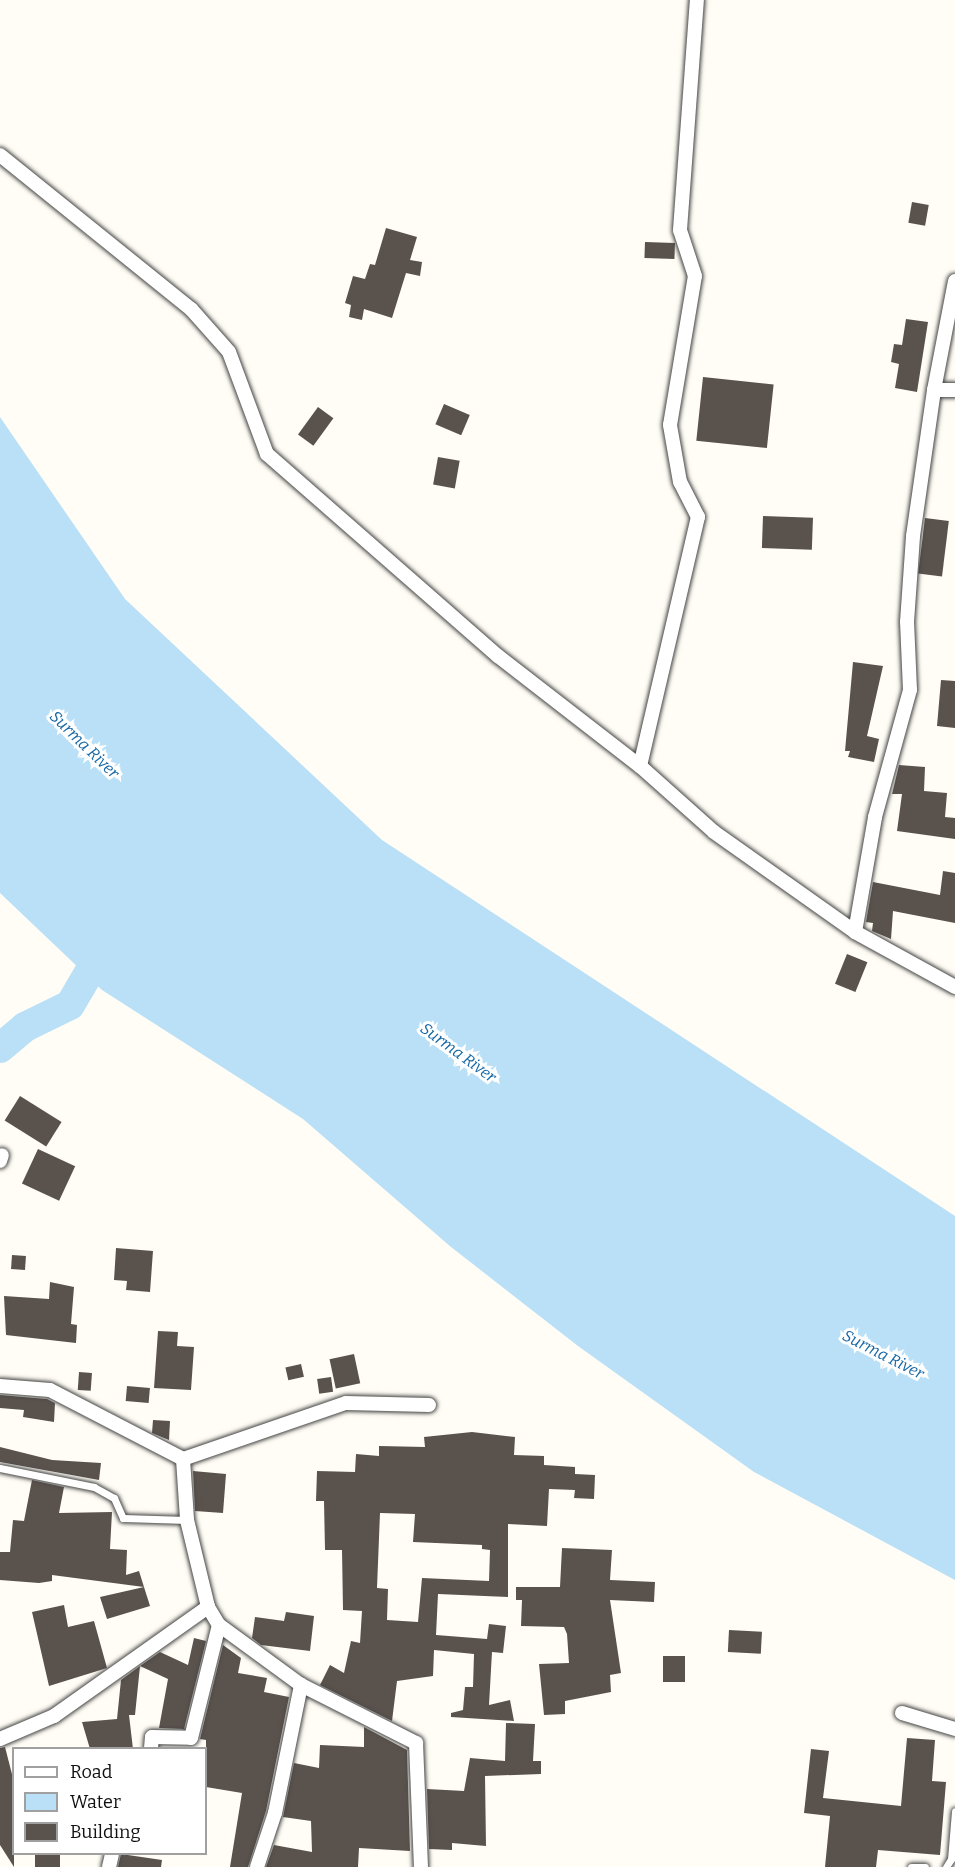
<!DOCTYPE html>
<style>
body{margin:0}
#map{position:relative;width:955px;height:1867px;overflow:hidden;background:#fffdf5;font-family:Bitter,serif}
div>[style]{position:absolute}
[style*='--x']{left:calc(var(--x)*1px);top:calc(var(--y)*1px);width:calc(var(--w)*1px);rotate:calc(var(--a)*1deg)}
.water>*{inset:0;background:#b9e0f7}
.river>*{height:30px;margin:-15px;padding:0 15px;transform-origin:15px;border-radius:15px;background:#b9e0f7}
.building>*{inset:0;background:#5a524d;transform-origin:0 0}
.roads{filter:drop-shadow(0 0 2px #444) drop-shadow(0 0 2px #444)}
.service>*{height:7px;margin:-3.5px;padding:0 3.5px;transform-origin:3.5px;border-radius:3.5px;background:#fff}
.minor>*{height:14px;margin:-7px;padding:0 7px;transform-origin:7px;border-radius:7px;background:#fff}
span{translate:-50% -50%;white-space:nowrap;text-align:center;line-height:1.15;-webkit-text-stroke:6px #fff;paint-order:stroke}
.water-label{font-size:16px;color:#1768a6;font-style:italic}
.legend{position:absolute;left:12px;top:1747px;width:195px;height:108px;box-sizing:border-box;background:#fff;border:2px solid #a0a0a0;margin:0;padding:8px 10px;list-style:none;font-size:18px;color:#111}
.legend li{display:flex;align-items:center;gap:12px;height:30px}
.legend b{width:30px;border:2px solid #a0a0a0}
</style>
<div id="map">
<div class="water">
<div style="clip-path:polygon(0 417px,125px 599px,382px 840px,955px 1216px,955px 1580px,754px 1472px,578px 1346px,451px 1247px,303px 1119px,102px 990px,0 893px)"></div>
</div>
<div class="river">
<div style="--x:0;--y:1048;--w:33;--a:-40"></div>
<div style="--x:25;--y:1027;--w:50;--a:-26.1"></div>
<div style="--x:70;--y:1005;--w:73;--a:-59.6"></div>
</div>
<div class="building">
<div style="left:912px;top:202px;width:17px;height:21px;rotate:10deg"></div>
<div style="clip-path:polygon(386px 228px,417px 237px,410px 260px,422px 262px,420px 276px,406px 273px,392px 318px,364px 309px,362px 320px,349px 317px,351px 305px,345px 303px,353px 276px,365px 279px,370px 264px,375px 265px)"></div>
<div style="left:645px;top:242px;width:30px;height:16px;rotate:2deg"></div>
<div style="clip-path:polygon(906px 319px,928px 322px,917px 392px,895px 388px,899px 364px,891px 362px,894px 344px,902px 345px)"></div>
<div style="left:703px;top:377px;width:71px;height:64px;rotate:6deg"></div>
<div style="left:444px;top:404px;width:28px;height:22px;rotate:23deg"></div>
<div style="left:318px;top:407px;width:19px;height:34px;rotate:36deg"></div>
<div style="left:438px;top:457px;width:22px;height:28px;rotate:10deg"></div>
<div style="left:763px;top:516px;width:50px;height:32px;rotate:2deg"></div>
<div style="left:925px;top:518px;width:24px;height:56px;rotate:7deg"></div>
<div style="clip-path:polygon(853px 662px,883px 666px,867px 736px,879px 739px,874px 762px,848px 757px,850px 751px,845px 751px)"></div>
<div style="clip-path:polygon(941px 680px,955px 681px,955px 728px,937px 726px)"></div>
<div style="clip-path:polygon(899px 765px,925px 767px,924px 791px,947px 793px,945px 817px,955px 818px,955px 839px,897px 831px,902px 794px,892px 794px)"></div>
<div style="clip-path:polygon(943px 871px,955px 873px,955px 923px,893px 911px,891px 939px,872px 931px,873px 923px,866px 922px,873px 882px,940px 895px)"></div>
<div style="left:847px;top:954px;width:22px;height:32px;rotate:22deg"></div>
<div style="left:20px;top:1096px;width:49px;height:29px;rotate:32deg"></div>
<div style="left:38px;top:1149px;width:41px;height:38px;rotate:25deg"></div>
<div style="clip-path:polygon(116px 1248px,153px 1251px,150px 1292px,126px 1290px,127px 1281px,114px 1280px)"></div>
<div style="left:12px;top:1255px;width:14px;height:14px;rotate:4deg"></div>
<div style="clip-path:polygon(50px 1282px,74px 1287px,71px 1324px,77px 1325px,76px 1343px,6px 1335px,4px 1296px,49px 1299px)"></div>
<div style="clip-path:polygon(158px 1331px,178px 1332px,177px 1346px,194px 1347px,191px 1390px,154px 1388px)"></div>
<div style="left:354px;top:1354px;width:30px;height:25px;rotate:78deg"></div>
<div style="left:301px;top:1364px;width:13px;height:16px;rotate:77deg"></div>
<div style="left:79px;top:1372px;width:13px;height:18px;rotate:4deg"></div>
<div style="left:331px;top:1377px;width:15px;height:14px;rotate:82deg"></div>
<div style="left:127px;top:1386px;width:23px;height:15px;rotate:5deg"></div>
<div style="clip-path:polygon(0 1395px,47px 1399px,55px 1403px,54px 1422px,23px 1417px,24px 1410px,0 1408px)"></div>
<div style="clip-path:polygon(153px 1420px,170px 1421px,169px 1440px,152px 1433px)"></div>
<div style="clip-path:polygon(evenodd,472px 1432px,515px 1437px,514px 1455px,544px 1456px,544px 1465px,575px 1467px,575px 1474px,595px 1475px,594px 1499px,574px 1498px,575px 1490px,549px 1489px,547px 1526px,508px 1524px,508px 1597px,438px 1594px,436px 1635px,487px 1639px,489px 1624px,506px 1626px,503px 1653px,492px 1652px,489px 1705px,510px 1700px,514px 1721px,451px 1717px,451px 1713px,463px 1710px,465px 1687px,473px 1687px,474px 1654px,434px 1650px,433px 1676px,397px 1681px,392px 1721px,320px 1685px,330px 1665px,344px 1673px,351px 1641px,360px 1643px,362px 1611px,343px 1610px,342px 1550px,325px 1550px,324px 1501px,316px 1501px,317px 1471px,355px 1472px,356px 1454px,379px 1456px,379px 1446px,425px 1447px,424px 1437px,472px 1432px,380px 1513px,415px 1514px,413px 1542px,482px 1545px,482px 1549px,490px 1550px,489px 1581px,422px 1578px,418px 1622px,387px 1620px,388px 1589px,377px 1588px,380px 1513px)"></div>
<div style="clip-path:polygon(0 1447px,52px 1460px,101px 1463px,99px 1480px,0 1462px)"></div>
<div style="clip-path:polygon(193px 1471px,226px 1474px,223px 1513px,195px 1511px)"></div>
<div style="clip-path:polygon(32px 1480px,64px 1487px,59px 1513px,112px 1512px,110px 1549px,127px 1550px,126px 1575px,139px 1571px,144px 1587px,52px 1575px,52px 1581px,39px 1583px,0 1580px,0 1552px,10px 1552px,13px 1520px,24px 1521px)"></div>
<div style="clip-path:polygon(562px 1548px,612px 1550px,610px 1580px,655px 1582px,654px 1602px,610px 1600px,621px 1673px,610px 1675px,611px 1692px,565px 1701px,565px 1714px,544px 1715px,539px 1664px,569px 1663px,567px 1634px,564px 1627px,521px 1626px,522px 1600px,516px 1600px,516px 1587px,560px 1587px)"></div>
<div style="clip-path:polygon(144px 1587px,150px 1606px,107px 1619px,100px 1597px)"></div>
<div style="clip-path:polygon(64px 1605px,68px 1627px,94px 1621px,107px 1668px,49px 1686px,32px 1612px)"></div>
<div style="clip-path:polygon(286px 1612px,314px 1616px,310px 1651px,261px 1645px,252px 1638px,255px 1617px,284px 1621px)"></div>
<div style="left:729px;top:1630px;width:33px;height:22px;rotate:3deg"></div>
<div style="clip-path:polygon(194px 1638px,206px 1641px,184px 1729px,159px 1728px,168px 1679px,140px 1666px,160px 1652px,188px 1665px)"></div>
<div style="clip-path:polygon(223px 1645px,241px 1658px,238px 1673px,267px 1678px,264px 1692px,289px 1697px,266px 1811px,248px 1867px,230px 1867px,242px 1793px,206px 1787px,206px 1740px,200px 1739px)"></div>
<div style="left:663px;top:1656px;width:22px;height:26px"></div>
<div style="clip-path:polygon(140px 1666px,135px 1715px,129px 1715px,133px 1749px,90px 1749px,82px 1722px,117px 1719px,121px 1680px)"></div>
<div style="clip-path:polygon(506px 1723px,535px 1724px,533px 1761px,541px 1761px,541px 1774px,485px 1776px,486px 1846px,452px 1843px,452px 1850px,429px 1849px,427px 1789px,464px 1791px,470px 1758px,505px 1761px)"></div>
<div style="clip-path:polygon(364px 1727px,407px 1750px,410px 1851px,359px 1848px,358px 1867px,266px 1867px,274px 1845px,312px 1852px,311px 1821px,283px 1817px,294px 1763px,319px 1768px,320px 1745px,364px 1747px)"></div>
<div style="clip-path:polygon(907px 1738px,935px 1740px,932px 1781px,946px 1782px,940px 1855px,878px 1850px,876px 1867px,825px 1867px,830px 1816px,804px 1813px,811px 1749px,829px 1751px,823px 1798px,901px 1806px)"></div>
<div style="clip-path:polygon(5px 1747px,14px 1782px,14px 1867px,0 1845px,0 1748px)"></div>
<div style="left:35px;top:1854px;width:25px;height:13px"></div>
<div style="clip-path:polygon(121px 1854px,162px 1860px,161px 1867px,118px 1867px)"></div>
</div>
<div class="roads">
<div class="service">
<div style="--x:0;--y:1468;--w:96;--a:11.4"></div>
<div style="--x:94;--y:1487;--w:23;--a:29"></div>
<div style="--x:114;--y:1498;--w:22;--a:66"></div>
<div style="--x:123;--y:1518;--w:64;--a:1.8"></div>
<div style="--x:911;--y:1867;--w:14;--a:0"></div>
<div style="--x:946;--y:1867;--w:9;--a:-58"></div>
<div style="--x:951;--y:1859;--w:48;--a:-85.2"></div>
</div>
<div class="minor">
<div style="--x:0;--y:155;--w:245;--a:38.9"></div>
<div style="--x:191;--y:309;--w:57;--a:48.5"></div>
<div style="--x:229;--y:352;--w:109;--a:69.6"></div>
<div style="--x:267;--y:454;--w:307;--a:41.2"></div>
<div style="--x:498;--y:656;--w:180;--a:37.8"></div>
<div style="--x:640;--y:766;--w:99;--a:41.7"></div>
<div style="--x:714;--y:832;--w:173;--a:35.3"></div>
<div style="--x:855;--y:932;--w:114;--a:28.8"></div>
<div style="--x:955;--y:281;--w:111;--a:100.9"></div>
<div style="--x:934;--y:390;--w:21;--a:0"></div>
<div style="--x:640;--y:766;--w:256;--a:-76.9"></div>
<div style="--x:698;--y:517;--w:39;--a:-117"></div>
<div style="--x:680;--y:482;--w:58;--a:-100"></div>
<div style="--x:670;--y:425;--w:151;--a:-80.5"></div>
<div style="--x:695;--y:276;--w:48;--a:-108.1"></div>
<div style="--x:680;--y:230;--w:231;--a:-85.8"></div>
<div style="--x:855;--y:932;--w:117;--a:-80.1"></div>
<div style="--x:875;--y:817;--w:132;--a:-74.6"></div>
<div style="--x:910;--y:690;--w:68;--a:-92.5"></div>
<div style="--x:907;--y:622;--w:86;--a:-86"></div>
<div style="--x:913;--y:536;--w:148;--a:-81.8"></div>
<div style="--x:0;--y:1161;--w:6;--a:-72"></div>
<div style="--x:0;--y:1386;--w:50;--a:4.6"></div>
<div style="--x:50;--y:1390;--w:150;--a:27.4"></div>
<div style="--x:183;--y:1459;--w:172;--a:-19"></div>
<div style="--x:346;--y:1403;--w:83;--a:1.4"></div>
<div style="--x:183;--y:1459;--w:61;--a:86.2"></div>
<div style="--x:187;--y:1520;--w:89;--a:76.4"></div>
<div style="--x:208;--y:1607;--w:21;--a:59"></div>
<div style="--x:219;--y:1625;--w:102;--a:36.2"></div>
<div style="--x:301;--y:1685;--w:129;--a:26.8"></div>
<div style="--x:416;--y:1743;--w:124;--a:87.7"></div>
<div style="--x:902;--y:1713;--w:55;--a:16.8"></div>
<div style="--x:0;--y:1739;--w:59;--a:-23.1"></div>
<div style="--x:54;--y:1716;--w:189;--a:-35.3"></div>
<div style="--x:151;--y:1748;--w:11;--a:-85"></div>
<div style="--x:152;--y:1737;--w:39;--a:1"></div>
<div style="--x:191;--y:1738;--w:116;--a:-76.1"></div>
<div style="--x:109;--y:1867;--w:13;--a:-77"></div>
<div style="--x:257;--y:1867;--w:57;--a:-71.6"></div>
<div style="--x:275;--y:1813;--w:131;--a:-78.5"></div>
</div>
</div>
<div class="water-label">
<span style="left:84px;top:745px;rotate:44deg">Surma River</span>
<span style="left:458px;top:1053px;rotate:36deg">Surma River</span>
<span style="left:883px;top:1355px;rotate:27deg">Surma River</span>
</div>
<ul class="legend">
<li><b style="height:8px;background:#fff"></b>Road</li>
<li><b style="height:16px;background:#b9e0f7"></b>Water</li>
<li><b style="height:16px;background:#5a524d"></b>Building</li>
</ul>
</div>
